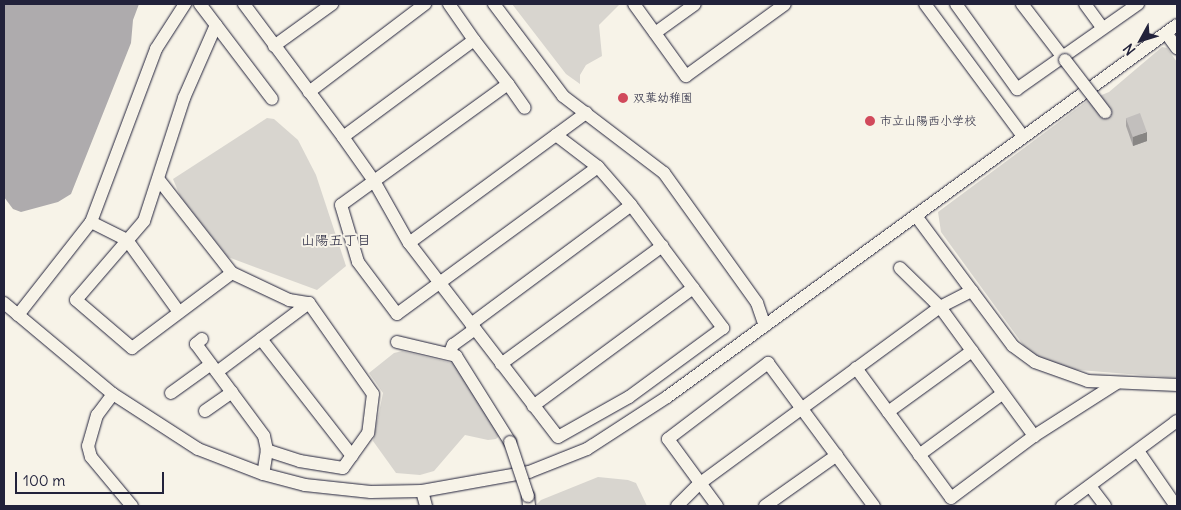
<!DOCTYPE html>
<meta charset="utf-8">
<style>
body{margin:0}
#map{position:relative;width:1181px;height:510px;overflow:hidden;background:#f7f3e8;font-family:Delius,"Klee One",sans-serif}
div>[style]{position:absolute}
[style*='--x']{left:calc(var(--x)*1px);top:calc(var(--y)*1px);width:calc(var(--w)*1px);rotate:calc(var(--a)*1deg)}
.green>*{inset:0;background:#d8d5cf}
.water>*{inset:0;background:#aeabad}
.roads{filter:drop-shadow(0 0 1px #22223b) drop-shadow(0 0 1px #22223b)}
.minor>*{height:12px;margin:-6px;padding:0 6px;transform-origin:6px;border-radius:6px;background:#f7f3e8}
.bridges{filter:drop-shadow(0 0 1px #22223b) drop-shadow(0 0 1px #22223b)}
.minor-bridge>*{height:12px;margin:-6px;padding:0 6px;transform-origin:6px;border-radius:6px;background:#f7f3e8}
.wall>*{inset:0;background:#a7a4a3}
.shaded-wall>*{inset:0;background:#888684}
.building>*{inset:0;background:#c2bfbd;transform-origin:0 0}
.dots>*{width:14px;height:14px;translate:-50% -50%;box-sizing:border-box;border:2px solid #f7f3e8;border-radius:50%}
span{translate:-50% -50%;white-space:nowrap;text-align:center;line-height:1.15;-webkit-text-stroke:4px #f7f3e8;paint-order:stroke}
.poi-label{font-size:12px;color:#22223b}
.left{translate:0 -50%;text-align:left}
.neighbourhood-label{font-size:14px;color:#22223b}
.frame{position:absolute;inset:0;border:5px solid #22223b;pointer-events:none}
.north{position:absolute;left:1116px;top:15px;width:50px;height:50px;-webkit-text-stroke:4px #f7f3e8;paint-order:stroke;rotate:231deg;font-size:14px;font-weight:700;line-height:20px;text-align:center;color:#22223b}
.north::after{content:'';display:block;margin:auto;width:18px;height:22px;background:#22223b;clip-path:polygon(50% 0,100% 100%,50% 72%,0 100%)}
.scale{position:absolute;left:15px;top:472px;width:149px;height:22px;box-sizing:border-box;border:2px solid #22223b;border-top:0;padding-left:6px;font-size:15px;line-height:18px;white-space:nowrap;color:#22223b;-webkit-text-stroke:4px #f7f3e8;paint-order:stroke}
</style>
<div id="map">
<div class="green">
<div style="clip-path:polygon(512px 4px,620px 4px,599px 25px,602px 56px,586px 65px,580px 75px,580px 84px,566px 74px)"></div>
<div style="clip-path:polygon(1162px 47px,1167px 48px,1177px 62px,1177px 378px,1067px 369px,1046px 363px,1024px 346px,941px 232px,938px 212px,1087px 101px,1109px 92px)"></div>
<div style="clip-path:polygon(267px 118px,274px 119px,298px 140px,316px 175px,346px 266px,317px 290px,228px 257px,180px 196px,173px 179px)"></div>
<div style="clip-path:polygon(402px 351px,456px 364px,501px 434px,496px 439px,488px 440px,465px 435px,434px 471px,420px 475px,396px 473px,373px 441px,383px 393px,369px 373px,394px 353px)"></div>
<div style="clip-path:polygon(598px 477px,628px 480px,636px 483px,647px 506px,535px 506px,541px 500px)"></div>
</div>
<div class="water">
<div style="clip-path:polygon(4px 4px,139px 4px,133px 20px,131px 43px,71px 194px,58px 202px,21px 212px,13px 209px,4px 197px)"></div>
</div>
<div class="roads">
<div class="minor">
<div style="--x:200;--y:4;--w:119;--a:52.8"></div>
<div style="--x:244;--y:4;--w:166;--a:53.3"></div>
<div style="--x:343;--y:137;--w:163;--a:-36.5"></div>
<div style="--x:474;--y:40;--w:44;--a:-124.8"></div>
<div style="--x:494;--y:4;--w:115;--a:53.1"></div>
<div style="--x:563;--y:96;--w:127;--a:37.3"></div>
<div style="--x:664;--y:173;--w:160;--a:54.4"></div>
<div style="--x:757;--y:303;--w:24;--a:71"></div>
<div style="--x:634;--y:4;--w:89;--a:54.2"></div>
<div style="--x:686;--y:76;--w:122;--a:-36"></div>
<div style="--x:925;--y:4;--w:163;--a:53.5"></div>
<div style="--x:956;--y:4;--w:105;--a:54.3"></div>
<div style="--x:1017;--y:89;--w:148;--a:-35.1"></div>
<div style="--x:1022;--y:4;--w:71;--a:52.5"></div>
<div style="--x:1085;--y:4;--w:27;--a:54"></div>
<div style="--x:216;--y:25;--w:80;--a:113.7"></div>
<div style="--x:184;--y:98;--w:129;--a:108"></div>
<div style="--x:144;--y:221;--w:104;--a:130.7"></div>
<div style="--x:76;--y:300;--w:74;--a:40.6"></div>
<div style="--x:132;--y:348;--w:125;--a:-36.9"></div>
<div style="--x:655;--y:33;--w:49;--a:-35.9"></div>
<div style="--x:1166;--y:33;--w:19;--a:54"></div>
<div style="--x:474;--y:40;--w:56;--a:52.3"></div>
<div style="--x:508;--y:84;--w:206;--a:144.1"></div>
<div style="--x:341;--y:205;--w:59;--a:73.4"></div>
<div style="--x:358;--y:262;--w:65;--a:53.1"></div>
<div style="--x:397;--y:314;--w:249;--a:-36.2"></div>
<div style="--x:274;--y:46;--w:72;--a:-35.9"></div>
<div style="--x:508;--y:84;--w:29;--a:55"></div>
<div style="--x:309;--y:92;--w:146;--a:-37.2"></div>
<div style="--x:556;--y:135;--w:53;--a:37.3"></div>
<div style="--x:598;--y:167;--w:50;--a:49"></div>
<div style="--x:631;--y:205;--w:154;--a:53.2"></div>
<div style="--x:723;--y:328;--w:117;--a:143.7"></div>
<div style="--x:629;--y:397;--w:81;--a:150.6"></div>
<div style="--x:558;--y:437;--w:245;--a:-127.5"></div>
<div style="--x:409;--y:243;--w:220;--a:-36.3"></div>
<div style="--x:343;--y:137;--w:54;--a:54.8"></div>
<div style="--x:374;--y:181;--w:71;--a:60.6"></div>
<div style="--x:159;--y:180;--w:118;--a:51.9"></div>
<div style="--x:232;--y:273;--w:63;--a:25.3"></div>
<div style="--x:289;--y:300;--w:20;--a:9"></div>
<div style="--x:309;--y:303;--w:111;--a:54.9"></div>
<div style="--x:373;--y:394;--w:39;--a:97"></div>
<div style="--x:368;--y:433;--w:43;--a:125.5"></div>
<div style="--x:343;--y:468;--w:44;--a:-170.8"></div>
<div style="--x:300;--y:461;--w:35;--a:-162"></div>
<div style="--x:916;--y:216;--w:162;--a:53.3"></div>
<div style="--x:1013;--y:346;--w:27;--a:36"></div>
<div style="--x:1035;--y:362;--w:56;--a:19.7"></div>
<div style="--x:1088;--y:381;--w:89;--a:2.6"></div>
<div style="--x:91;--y:222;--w:40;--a:26.6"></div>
<div style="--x:127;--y:240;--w:89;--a:54.2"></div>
<div style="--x:900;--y:268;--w:56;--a:44.3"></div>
<div style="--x:940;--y:307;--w:160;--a:53.9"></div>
<div style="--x:4;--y:303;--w:142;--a:39.9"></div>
<div style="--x:113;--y:394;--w:101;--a:32.9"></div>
<div style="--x:198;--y:449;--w:70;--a:21"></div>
<div style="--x:263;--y:474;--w:43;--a:14.7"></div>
<div style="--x:305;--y:485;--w:66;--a:6.1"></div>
<div style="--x:371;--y:492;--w:51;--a:-1.1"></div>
<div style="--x:422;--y:491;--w:109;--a:-10.1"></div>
<div style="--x:529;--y:472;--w:62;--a:-21.6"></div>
<div style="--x:587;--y:449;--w:95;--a:-33"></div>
<div style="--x:667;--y:397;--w:631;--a:-36.11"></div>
<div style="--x:18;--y:315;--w:118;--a:-51.9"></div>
<div style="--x:91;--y:222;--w:185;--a:-69.4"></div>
<div style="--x:156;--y:49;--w:54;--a:-57.2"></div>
<div style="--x:471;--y:324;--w:199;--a:-36.6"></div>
<div style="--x:202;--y:339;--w:8;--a:140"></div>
<div style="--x:196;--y:344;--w:114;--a:53.5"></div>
<div style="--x:264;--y:436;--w:14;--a:78"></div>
<div style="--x:267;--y:450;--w:24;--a:99"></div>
<div style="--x:261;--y:339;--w:148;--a:52.1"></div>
<div style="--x:397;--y:342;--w:61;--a:13.3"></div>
<div style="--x:456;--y:356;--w:102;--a:57.9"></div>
<div style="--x:450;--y:352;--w:8;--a:-67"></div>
<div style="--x:453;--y:345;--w:27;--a:-36"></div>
<div style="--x:501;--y:364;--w:200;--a:-36.2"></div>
<div style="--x:856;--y:368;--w:161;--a:53.8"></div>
<div style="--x:951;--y:498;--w:104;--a:-36.8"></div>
<div style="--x:1034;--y:436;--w:98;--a:-32.6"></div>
<div style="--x:217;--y:372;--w:115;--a:-36.9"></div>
<div style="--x:171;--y:393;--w:49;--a:-35.9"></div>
<div style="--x:113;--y:394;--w:26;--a:127"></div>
<div style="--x:97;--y:415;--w:32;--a:106"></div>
<div style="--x:88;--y:446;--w:11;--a:75"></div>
<div style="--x:91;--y:457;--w:64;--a:50.1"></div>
<div style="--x:533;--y:406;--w:199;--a:-36.4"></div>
<div style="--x:205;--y:411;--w:33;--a:-35"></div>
<div style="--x:888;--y:412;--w:104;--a:-36"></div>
<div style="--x:1138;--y:451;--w:67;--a:55.4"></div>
<div style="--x:919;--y:455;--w:103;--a:-36.3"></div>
<div style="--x:1090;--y:486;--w:25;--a:53"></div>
<div style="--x:422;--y:491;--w:16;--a:75"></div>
<div style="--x:528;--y:496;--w:10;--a:84"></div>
<div style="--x:677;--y:506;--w:31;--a:-45"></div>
<div style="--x:699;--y:484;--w:299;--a:-36.3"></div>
<div style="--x:940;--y:307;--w:36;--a:-27"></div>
<div style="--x:717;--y:506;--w:83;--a:-126.2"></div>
<div style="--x:668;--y:439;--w:126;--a:-37.2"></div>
<div style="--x:768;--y:363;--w:178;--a:53.5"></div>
<div style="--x:765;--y:506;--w:88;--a:-35.3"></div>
<div style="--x:1062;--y:506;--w:143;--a:-36.5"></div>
</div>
</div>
<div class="bridges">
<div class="minor-bridge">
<div style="--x:1065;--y:60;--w:66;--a:52.4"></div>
<div style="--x:510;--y:442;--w:57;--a:71.6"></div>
</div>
</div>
<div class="wall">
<div style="clip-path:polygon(1126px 118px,1147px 141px,1133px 146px,1126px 126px)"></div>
</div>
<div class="shaded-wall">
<div style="clip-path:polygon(1147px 132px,1147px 141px,1133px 146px,1133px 137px)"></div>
</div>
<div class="building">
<div style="left:1140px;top:113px;width:20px;height:15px;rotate:70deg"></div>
</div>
<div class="dots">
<div style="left:623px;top:98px;background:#d1495b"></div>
<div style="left:870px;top:121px;background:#d1495b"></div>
</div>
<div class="poi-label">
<span class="left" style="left:633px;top:98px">双葉幼稚園</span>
<span class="left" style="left:880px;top:121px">市立山陽西小学校</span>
</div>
<div class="neighbourhood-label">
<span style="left:336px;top:240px">山陽五丁目</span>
</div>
<div class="frame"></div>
<div class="north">N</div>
<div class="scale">100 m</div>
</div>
